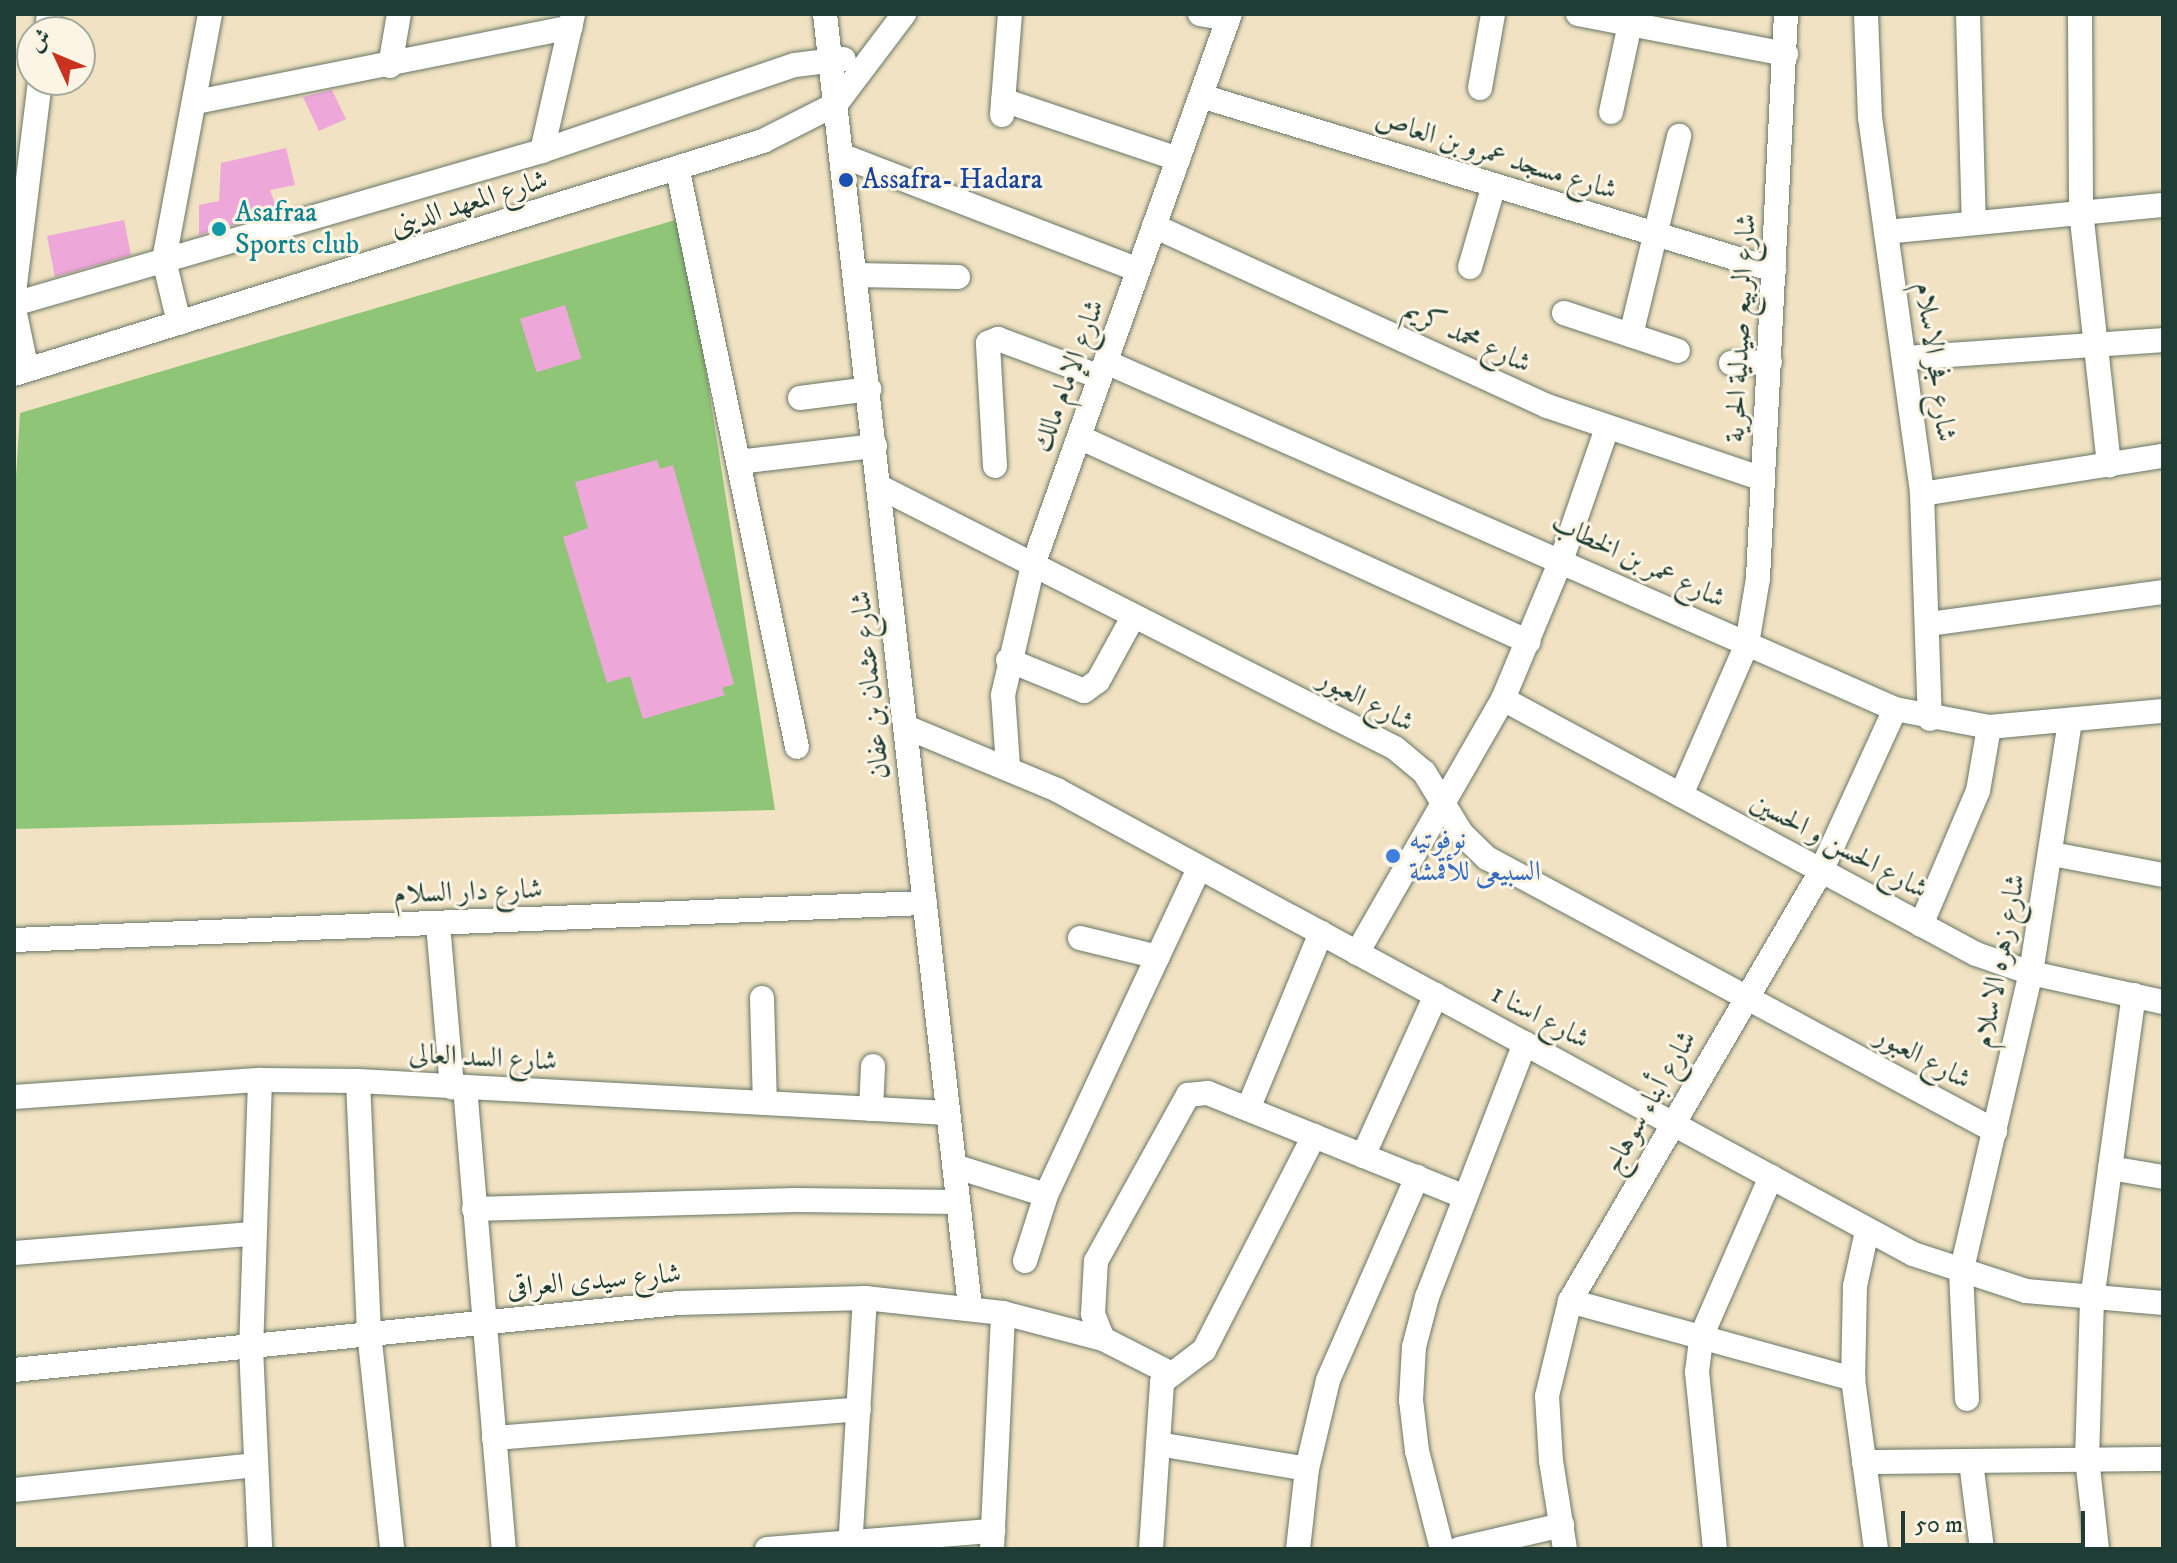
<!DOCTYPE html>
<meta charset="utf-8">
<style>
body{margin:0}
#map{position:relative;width:2177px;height:1563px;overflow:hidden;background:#f0e2c2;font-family:"IM FELL DW Pica",Amiri,serif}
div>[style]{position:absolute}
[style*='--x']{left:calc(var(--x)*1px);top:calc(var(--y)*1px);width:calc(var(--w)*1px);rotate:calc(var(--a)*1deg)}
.green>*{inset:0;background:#8fc577}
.building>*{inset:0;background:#eea7d9;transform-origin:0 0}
.roads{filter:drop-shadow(0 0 2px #687766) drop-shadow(0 0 2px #687766)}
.minor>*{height:24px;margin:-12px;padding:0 12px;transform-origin:12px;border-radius:12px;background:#fff}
.dots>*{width:22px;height:22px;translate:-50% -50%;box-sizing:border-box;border:4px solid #fcf5e5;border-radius:50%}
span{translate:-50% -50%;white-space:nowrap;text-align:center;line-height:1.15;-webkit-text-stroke:6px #fcf5e5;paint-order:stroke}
.street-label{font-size:28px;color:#1f3d34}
.transit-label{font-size:28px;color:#164399}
.left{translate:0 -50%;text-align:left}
.culture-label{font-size:28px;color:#0d838f}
.shop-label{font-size:28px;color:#366cbe}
.frame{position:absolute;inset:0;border:16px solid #1f3d34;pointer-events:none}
.north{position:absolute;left:16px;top:16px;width:80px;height:80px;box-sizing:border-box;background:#fcf5e5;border:2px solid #a4ab9e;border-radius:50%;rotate:314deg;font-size:22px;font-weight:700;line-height:32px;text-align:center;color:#1f3d34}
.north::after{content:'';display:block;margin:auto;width:28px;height:36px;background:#c8321e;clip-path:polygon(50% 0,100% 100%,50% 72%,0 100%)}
.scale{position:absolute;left:1901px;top:1511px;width:184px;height:36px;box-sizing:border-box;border:4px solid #1f3d34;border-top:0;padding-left:10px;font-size:24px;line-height:28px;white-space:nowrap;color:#1f3d34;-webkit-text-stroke:6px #fcf5e5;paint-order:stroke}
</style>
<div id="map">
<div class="green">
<div style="clip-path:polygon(682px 218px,775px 810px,14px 829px,14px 509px,20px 413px)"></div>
</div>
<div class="building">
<div style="clip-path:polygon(332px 90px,346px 119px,319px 131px,303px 97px)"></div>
<div style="clip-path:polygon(286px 148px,295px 185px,270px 190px,278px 212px,199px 235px,199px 205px,219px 201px,221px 163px)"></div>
<div style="clip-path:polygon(124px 220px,131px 255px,55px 277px,47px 236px)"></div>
<div style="left:565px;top:305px;width:56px;height:47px;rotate:73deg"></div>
<div style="clip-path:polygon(657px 460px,660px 469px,673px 465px,734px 684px,722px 688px,725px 695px,643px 719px,630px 676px,607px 683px,563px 537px,588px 528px,575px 482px)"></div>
</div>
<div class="roads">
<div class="minor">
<div style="--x:825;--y:14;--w:1300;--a:83.6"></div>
<div style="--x:1200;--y:14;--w:28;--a:10"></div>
<div style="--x:1578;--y:14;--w:212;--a:10.9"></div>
<div style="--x:1866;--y:14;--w:103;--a:87.8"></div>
<div style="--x:1870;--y:117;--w:381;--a:82.1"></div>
<div style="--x:1922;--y:494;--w:225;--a:88"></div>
<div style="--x:1968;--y:14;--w:209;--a:88.4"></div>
<div style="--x:2080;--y:14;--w:197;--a:89.7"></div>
<div style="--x:2081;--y:211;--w:256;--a:83.7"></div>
<div style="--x:47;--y:32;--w:18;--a:-84"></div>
<div style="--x:390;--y:66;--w:53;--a:-80.2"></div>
<div style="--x:1480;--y:88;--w:75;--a:-80"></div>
<div style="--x:1201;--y:96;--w:599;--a:16.89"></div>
<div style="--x:1003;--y:100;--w:185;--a:18.6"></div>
<div style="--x:196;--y:102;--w:382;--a:-11.3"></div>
<div style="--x:1611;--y:112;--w:90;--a:-77.8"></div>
<div style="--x:1002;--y:115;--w:101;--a:-85.5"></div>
<div style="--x:542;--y:151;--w:140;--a:-77.2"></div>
<div style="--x:843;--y:156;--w:316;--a:21.1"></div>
<div style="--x:678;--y:171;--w:588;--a:78.33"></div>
<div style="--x:1154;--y:226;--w:432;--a:24.6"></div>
<div style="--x:1547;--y:406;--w:228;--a:18.7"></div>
<div style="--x:1886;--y:232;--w:278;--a:-5.6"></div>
<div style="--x:1470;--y:267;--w:85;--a:-73.7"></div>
<div style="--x:856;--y:275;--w:102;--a:1.1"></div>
<div style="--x:14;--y:293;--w:215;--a:-83"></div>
<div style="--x:14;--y:304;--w:550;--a:-16.16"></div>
<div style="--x:542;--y:151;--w:267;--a:-18.8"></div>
<div style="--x:795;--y:65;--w:49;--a:-7"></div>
<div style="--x:14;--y:309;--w:62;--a:78"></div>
<div style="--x:1564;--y:313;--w:120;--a:18.4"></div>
<div style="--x:179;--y:323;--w:65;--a:-103.4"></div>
<div style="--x:164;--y:260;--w:250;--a:-79.4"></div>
<div style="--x:1631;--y:335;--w:205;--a:-76.4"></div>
<div style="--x:1907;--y:358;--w:257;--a:-4"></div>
<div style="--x:1106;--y:362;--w:862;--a:23.74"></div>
<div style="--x:1895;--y:709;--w:96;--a:10.8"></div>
<div style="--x:1989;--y:727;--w:175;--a:-5.3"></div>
<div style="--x:1731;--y:363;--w:39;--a:-1"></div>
<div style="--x:14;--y:374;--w:784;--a:-17.28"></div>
<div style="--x:763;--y:141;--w:82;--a:-26.9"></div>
<div style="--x:836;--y:104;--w:113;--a:-52.9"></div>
<div style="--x:800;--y:398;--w:70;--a:-7.4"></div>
<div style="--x:1079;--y:437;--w:494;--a:24.5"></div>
<div style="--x:738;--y:462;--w:138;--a:-6.7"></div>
<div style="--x:995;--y:466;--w:123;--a:-93.3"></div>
<div style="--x:988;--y:343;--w:11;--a:-22"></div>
<div style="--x:998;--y:339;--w:109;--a:20.4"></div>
<div style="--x:880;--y:487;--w:577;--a:26.88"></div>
<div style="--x:1395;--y:748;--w:38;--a:40"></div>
<div style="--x:1424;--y:772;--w:73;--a:58.5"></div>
<div style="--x:1462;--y:834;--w:35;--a:44"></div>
<div style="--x:1487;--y:858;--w:577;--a:28.25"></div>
<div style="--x:1922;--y:494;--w:244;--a:-9"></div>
<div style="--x:1929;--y:624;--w:236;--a:-7.8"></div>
<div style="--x:1008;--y:660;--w:82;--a:22.2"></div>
<div style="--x:1084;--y:691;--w:17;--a:-36"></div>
<div style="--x:1098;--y:681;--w:73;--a:-61.3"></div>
<div style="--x:1503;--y:699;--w:537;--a:28.33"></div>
<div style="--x:1976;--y:954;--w:58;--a:19.1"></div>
<div style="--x:2031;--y:973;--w:135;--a:12.4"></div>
<div style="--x:906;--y:727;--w:164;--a:22.6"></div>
<div style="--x:1057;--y:790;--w:974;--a:28.46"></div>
<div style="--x:1913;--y:1254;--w:119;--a:18.1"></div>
<div style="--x:2026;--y:1291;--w:138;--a:5"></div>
<div style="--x:1008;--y:766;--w:71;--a:-94"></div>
<div style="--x:1003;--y:695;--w:133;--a:-77"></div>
<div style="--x:1033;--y:565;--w:585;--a:-70.33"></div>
<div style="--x:1681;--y:795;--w:165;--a:-66.4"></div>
<div style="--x:1747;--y:644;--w:67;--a:-80.5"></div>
<div style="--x:1758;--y:578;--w:565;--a:-87.16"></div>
<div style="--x:2052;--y:854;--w:113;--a:10.7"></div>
<div style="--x:438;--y:924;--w:164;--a:85.1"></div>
<div style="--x:1921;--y:925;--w:146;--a:-67"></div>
<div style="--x:1978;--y:791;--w:65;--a:-80.2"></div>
<div style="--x:1080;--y:938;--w:80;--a:13.7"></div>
<div style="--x:14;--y:940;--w:912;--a:-2.33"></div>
<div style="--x:1357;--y:953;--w:293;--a:-60.1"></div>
<div style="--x:1503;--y:699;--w:153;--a:-67.3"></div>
<div style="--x:1562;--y:558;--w:138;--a:-70.9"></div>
<div style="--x:762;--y:998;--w:105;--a:88.4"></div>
<div style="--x:260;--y:1080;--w:267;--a:91.9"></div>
<div style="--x:251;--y:1347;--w:202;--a:87.4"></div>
<div style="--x:358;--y:1081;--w:251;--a:87.5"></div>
<div style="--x:369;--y:1332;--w:218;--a:83.9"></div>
<div style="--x:465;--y:1087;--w:464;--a:85.2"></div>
<div style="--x:14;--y:1097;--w:247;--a:-4"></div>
<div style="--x:260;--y:1080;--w:98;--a:0.6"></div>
<div style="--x:358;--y:1081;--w:591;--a:3.1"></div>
<div style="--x:871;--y:1109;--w:43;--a:-87.3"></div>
<div style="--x:1248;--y:1109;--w:191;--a:-67.5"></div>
<div style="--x:1363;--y:1156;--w:177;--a:-65.6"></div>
<div style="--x:954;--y:1166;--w:96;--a:17.5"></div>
<div style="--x:2110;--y:1168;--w:54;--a:9.6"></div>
<div style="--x:474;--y:1209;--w:322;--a:-1.6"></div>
<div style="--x:796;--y:1200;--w:162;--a:0.7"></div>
<div style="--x:1867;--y:1231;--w:56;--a:102.3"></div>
<div style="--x:1855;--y:1286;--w:93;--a:91.2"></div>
<div style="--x:1853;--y:1379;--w:172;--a:82.3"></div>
<div style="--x:14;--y:1253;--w:239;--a:-4.6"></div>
<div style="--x:1025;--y:1261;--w:69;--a:-72.3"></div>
<div style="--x:1046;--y:1195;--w:361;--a:-64.9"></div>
<div style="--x:1570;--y:1301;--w:294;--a:15.4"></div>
<div style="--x:1103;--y:1339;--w:27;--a:-112"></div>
<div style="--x:1093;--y:1314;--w:53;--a:-86.8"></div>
<div style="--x:1096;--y:1261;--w:190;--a:-61"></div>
<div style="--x:1188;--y:1095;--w:20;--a:-6"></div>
<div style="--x:1208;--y:1093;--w:277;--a:22"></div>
<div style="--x:14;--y:1370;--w:667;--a:-5.76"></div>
<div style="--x:678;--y:1303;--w:187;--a:-1.5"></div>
<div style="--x:865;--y:1298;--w:139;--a:6.2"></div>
<div style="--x:1003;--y:1313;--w:103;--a:14.6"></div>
<div style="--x:1103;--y:1339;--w:75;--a:26.9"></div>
<div style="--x:1967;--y:1399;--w:126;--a:-92.7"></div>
<div style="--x:1961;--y:1273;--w:308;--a:-76.9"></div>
<div style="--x:2031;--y:973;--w:255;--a:-81.2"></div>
<div style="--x:494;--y:1438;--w:366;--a:-4.5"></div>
<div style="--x:1158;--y:1444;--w:151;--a:9.5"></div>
<div style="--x:1864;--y:1462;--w:299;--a:-0.6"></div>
<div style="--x:1971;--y:1462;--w:88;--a:82.8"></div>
<div style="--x:14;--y:1490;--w:241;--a:-5.9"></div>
<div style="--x:767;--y:1549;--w:227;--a:-4.6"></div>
<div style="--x:850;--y:1549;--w:251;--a:-86.6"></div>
<div style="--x:992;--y:1549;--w:236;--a:-87.3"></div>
<div style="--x:1151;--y:1549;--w:167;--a:-86.2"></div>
<div style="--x:1162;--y:1382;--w:53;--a:-37.3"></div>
<div style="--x:1204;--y:1350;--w:241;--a:-62.8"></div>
<div style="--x:1298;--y:1549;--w:81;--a:-83.6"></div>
<div style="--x:1307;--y:1469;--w:91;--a:-76.7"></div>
<div style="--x:1328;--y:1380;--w:222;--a:-66.3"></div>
<div style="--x:1442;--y:1549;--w:101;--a:-104.3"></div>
<div style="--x:1417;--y:1451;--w:51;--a:-96.7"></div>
<div style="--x:1411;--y:1400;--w:53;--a:-86.8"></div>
<div style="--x:1414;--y:1347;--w:52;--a:-75.4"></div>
<div style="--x:1427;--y:1297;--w:272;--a:-68.9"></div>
<div style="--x:1459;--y:1549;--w:106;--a:-13.1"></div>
<div style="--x:1565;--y:1549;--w:89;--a:-99"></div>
<div style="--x:1551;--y:1461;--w:65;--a:-93.5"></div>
<div style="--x:1547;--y:1396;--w:98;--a:-76.4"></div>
<div style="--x:1570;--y:1301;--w:498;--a:-59.7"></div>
<div style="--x:1821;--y:871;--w:178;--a:-65.4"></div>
<div style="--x:1715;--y:1549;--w:178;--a:-95.8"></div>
<div style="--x:1697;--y:1372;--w:35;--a:-83"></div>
<div style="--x:1701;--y:1337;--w:175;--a:-66.4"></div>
<div style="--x:2097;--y:1549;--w:91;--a:-96.3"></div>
<div style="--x:2087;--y:1459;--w:159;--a:-88.2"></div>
<div style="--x:2092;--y:1300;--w:308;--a:-82.2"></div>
</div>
</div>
<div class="dots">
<div style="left:846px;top:180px;background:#1a4fb4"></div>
<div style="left:219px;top:229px;background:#0f9aa8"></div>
<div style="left:1393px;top:856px;background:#3f7fe0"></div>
</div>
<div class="street-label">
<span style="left:1496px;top:155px;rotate:17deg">شارع مسجد عمرو بن العاص</span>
<span style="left:469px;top:203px;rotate:-17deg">شارع المعهد الدينى</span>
<span style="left:1741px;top:328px;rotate:-87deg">شارع الربيع صيدلية الحرية</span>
<span style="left:1467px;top:337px;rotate:25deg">شارع محمد كريم</span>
<span style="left:1935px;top:362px;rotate:82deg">شارع فجر الاسلام</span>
<span style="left:1069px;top:376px;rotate:-70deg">شارع الإمام مالك</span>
<span style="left:1638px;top:561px;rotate:25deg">شارع عمر بن الخطاب</span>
<span style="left:871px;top:685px;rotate:-96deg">شارع عثمان بن عفان</span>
<span style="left:1366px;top:701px;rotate:28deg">شارع العبور</span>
<span style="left:1839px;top:846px;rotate:28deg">شارع الحسن و الحسين</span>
<span style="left:468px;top:892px;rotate:-2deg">شارع دار السلام</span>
<span style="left:2000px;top:961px;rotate:-79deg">شارع زهره الاسلام</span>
<span style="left:1540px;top:1017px;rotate:28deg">شارع اسنا 1</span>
<span style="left:483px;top:1058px;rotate:3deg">شارع السد العالى</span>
<span style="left:1923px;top:1058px;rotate:28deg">شارع العبور</span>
<span style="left:1650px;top:1102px;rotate:-60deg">شارع أبناء سوهاج</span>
<span style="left:594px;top:1281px;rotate:-5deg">شارع سيدى العراقى</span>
</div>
<div class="transit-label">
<span class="left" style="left:862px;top:180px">Assafra- Hadara</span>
</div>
<div class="culture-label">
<span class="left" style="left:235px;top:229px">Asafraa<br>Sports club</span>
</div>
<div class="shop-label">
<span class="left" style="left:1409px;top:856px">نوفوتيه<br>السبيعى للأقمشة</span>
</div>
<div class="frame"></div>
<div class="north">ش</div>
<div class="scale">50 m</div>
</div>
